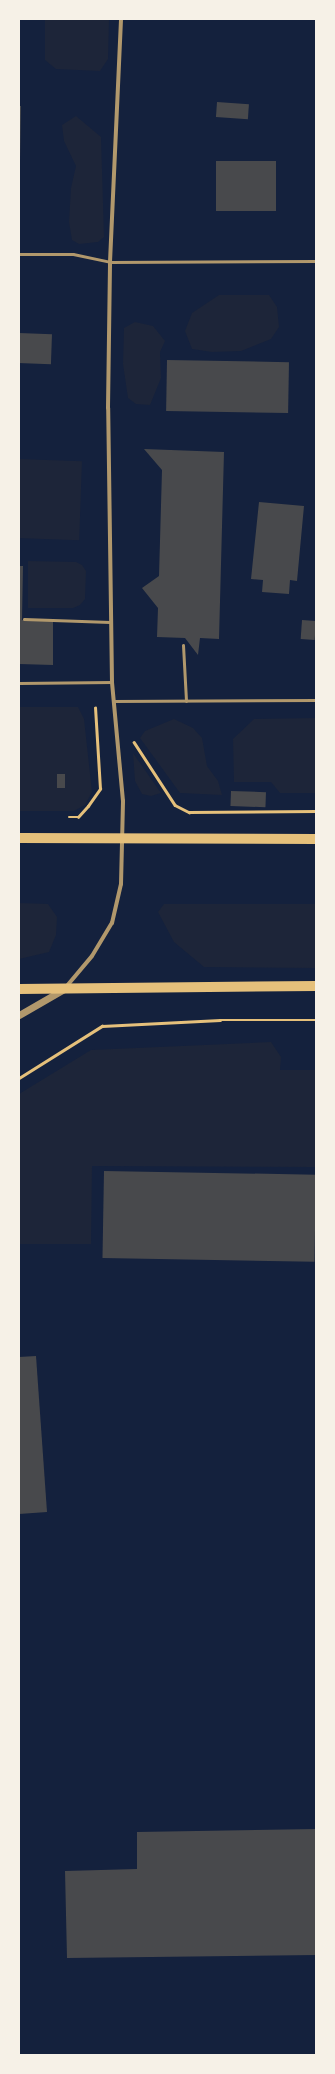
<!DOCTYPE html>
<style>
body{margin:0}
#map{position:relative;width:335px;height:2074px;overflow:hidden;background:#14213d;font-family:"Fira Sans",sans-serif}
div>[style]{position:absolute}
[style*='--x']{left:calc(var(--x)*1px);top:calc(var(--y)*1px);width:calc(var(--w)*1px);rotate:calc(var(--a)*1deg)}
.green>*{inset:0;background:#1d2539;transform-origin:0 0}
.building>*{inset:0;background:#48494c;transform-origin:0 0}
.path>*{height:2.5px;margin:-1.25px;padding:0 1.25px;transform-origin:1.25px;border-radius:1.25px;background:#e5c07b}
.service>*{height:3px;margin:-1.5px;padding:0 1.5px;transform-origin:1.5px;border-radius:1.5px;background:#b1986c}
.minor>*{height:4px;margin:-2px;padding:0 2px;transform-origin:2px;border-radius:2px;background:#b1986c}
.tertiary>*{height:7px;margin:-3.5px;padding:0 3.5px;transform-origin:3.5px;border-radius:3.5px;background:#b1986c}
.primary>*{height:10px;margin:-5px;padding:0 5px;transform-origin:5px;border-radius:5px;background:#e5c07b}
span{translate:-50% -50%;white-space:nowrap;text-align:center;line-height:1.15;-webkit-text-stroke:3px #f6f1e7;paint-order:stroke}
.frame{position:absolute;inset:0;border:20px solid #f6f1e7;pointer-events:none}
</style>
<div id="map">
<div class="green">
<div style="clip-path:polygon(45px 19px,109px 19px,108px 59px,100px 71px,56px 69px,45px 60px)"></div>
<div style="clip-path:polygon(76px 116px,101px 137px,104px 237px,98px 242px,79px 244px,72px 240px,69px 222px,71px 188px,76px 166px,64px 141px,62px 125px)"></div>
<div style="clip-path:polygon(219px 295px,269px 295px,277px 307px,279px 327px,271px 339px,241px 351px,212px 352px,192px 349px,185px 331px,192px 313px)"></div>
<div style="clip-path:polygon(135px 322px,153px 326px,165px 341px,160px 352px,161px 378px,150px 405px,136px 404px,128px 398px,123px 364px,124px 328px)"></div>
<div style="left:19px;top:459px;width:63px;height:79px;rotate:2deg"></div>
<div style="clip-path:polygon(28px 561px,76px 562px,82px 565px,86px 571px,85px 599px,80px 605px,73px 608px,28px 608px)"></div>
<div style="clip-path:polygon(19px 707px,78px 707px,84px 719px,92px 792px,85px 805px,74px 811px,19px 811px)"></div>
<div style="clip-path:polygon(316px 718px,316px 793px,280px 793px,271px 782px,234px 782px,233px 739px,254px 719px)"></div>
<div style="clip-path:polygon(174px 719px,193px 728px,202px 738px,207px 766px,218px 781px,222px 795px,180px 793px,140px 738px,145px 731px)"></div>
<div style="clip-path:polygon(133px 753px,161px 793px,151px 796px,142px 794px,135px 781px)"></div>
<div style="clip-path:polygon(19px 903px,48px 904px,57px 917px,56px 935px,49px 952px,19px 959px)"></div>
<div style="clip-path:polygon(164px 904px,316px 904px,316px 968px,204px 967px,174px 942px,158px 912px)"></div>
<div style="clip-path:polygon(271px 1042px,281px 1057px,280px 1070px,316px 1070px,316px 1167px,92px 1166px,91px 1244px,19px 1244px,19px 1094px,91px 1050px)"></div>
</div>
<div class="building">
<div style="left:217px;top:102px;width:32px;height:15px;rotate:4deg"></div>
<div style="clip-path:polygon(19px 106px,21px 106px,20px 161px,19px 161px)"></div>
<div style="left:216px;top:161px;width:60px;height:50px"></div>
<div style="left:19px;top:333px;width:33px;height:30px;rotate:2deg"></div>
<div style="left:167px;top:360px;width:122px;height:51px;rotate:1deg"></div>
<div style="clip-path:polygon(144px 449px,224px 452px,219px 639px,200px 638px,198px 655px,185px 638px,157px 637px,158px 608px,142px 588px,159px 576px,162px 470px)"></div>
<div style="clip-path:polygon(259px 502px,304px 506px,297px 581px,290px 580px,289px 594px,262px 592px,263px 580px,251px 579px)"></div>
<div style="clip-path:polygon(19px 566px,23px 566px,22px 620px,53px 621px,53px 665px,19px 664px)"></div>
<div style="left:302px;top:620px;width:14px;height:19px;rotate:4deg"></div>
<div style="left:57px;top:774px;width:8px;height:14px"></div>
<div style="left:231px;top:791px;width:35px;height:15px;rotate:2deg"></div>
<div style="left:104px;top:1171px;width:212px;height:87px;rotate:1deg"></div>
<div style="clip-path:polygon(36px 1356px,47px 1512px,19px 1514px,19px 1357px)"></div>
<div style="clip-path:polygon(316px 1829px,316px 1955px,67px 1958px,65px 1871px,137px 1869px,137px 1832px)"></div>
</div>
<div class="path">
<div style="--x:134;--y:742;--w:75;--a:56.9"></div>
<div style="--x:175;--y:805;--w:16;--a:27"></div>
<div style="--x:189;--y:812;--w:127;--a:-0.5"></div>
<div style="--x:69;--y:817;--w:9;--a:0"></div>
<div style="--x:78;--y:817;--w:15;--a:-48"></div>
<div style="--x:88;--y:806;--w:21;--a:-55"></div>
<div style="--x:100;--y:789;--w:81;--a:-93.5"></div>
<div style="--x:19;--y:1078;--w:98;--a:-32.1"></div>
<div style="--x:102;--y:1026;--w:118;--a:-2.9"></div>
<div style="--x:220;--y:1020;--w:96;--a:0"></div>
</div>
<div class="service">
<div style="--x:19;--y:254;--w:54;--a:0"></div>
<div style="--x:73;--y:254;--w:38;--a:12"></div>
<div style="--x:110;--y:262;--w:206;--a:-0.3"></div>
<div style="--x:24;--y:619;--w:86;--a:2"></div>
<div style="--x:183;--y:645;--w:56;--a:86.9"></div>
<div style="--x:19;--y:683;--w:93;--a:-0.6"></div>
<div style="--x:113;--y:701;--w:203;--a:-0.3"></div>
</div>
<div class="minor">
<div style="--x:66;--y:987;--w:40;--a:-50"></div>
<div style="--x:92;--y:956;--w:39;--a:-59"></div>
<div style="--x:112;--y:923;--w:40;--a:-77"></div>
<div style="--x:121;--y:884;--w:83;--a:-88.6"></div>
<div style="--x:123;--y:801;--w:120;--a:-95.3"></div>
<div style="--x:112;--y:682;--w:274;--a:-90.8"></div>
<div style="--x:108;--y:408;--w:146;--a:-89.2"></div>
<div style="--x:110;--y:262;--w:243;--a:-87.4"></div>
</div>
<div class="tertiary">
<div style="--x:19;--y:1015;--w:52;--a:-30"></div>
</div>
<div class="primary">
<div style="--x:19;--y:838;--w:297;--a:0.2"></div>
<div style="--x:19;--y:989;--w:297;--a:-0.6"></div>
</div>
<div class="frame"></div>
</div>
